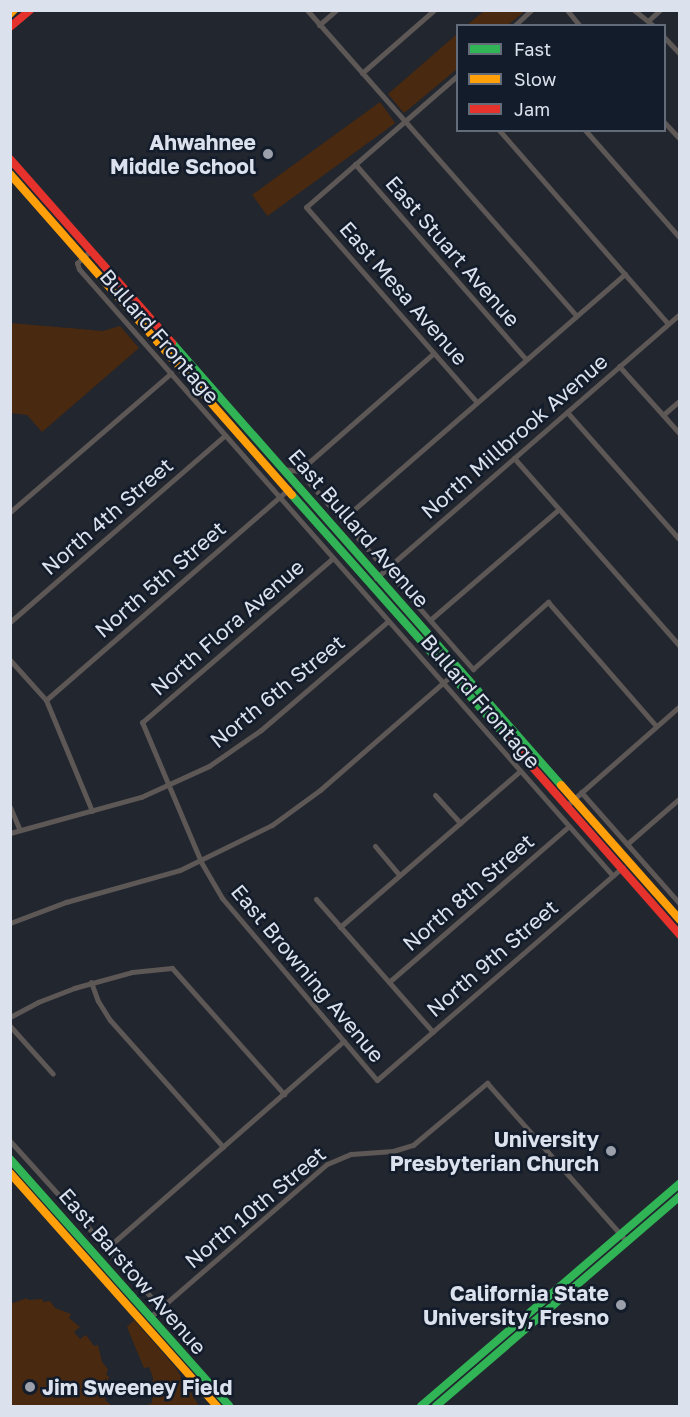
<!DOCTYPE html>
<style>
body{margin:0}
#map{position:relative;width:690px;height:1417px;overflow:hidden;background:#22262f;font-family:"Golos Text",sans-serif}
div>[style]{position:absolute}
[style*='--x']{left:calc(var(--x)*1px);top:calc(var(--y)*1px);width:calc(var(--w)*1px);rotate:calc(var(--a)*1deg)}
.green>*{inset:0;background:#49290f;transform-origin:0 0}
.street>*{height:5px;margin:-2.5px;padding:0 2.5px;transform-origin:2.5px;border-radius:2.5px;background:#5d5756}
.fast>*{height:8px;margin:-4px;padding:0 4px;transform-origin:4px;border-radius:4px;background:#30b455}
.slow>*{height:8px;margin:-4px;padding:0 4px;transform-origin:4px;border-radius:4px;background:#ff9f0a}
.jam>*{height:8px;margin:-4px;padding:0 4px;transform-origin:4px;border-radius:4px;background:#e5322d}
.dots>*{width:16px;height:16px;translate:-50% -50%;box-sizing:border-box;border:3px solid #131c2b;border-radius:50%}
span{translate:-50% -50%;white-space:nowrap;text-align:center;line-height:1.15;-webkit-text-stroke:5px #131c2b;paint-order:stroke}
.poi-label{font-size:21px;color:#dce2ed;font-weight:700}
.right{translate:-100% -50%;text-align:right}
.left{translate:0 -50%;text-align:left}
.street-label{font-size:21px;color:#dce2ed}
.frame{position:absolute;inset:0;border:12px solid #dce2ed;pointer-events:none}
.legend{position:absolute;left:456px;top:24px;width:210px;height:108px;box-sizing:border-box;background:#131c2b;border:2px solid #636b79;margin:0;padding:8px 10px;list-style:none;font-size:18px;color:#dce2ed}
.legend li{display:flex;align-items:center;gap:12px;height:30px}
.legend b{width:30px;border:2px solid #636b79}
</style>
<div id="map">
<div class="green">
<div style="clip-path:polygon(484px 11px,484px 10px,525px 11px,508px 25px,467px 25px)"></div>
<div style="clip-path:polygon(457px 34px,457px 69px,404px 113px,388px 94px)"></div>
<div style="left:380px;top:102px;width:26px;height:158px;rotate:54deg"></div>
<div style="clip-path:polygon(11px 323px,103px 331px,120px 326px,139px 348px,42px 432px,27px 415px,11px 413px)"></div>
<div style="clip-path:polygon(27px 1298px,28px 1300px,43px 1299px,43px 1302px,50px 1301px,55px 1308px,71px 1314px,69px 1318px,80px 1327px,74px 1332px,80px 1339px,86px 1335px,94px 1346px,98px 1345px,102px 1362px,108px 1369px,106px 1375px,109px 1376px,106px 1391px,108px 1392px,105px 1400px,112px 1406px,11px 1406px,11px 1301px,13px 1303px)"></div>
<div style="clip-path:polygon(134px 1320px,175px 1367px,199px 1406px,144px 1406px,152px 1403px,153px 1378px,149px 1367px,144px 1368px,127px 1327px)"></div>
</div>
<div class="street">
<div style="--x:307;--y:10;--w:407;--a:48.6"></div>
<div style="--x:567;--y:10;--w:21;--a:51"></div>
<div style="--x:634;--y:10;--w:26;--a:39"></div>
<div style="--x:649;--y:20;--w:15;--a:-42"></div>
<div style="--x:319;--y:25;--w:23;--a:-41"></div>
<div style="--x:514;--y:26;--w:23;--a:-43"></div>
<div style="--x:664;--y:37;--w:23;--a:47"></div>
<div style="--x:362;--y:73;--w:96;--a:-41.2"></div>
<div style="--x:458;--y:75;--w:201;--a:139"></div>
<div style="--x:306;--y:207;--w:259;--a:48.8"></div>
<div style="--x:664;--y:122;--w:23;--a:47"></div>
<div style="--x:499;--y:130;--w:257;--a:48.9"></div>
<div style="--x:585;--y:130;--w:144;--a:48.7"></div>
<div style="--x:355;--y:164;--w:259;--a:48.8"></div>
<div style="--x:91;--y:250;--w:19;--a:137"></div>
<div style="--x:77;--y:263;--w:6;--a:72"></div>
<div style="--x:79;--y:269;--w:808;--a:48.66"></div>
<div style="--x:619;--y:366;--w:91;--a:48.1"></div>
<div style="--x:567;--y:412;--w:171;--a:48.6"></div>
<div style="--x:663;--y:415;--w:23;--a:-41"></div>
<div style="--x:514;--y:458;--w:251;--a:48.6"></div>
<div style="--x:283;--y:469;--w:16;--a:7"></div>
<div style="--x:299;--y:471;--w:179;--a:-41.2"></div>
<div style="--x:299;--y:471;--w:264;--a:48.7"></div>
<div style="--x:473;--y:669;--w:101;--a:-41.8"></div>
<div style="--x:548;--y:602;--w:164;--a:48.9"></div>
<div style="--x:10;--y:512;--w:213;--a:-40.8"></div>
<div style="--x:342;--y:520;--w:375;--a:-41"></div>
<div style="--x:333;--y:558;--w:252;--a:139.3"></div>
<div style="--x:142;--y:722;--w:152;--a:67.1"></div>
<div style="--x:201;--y:862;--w:42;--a:59.7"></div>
<div style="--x:222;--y:898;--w:239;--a:49.6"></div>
<div style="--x:377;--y:1080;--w:325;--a:-40.9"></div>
<div style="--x:376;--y:578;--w:403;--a:-41"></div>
<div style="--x:430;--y:620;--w:170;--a:-40.7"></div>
<div style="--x:10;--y:622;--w:285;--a:-41"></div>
<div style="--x:10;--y:660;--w:54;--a:48"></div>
<div style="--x:46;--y:700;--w:120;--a:67.5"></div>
<div style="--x:46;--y:700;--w:322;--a:-41"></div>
<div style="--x:581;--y:792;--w:149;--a:48.5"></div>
<div style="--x:435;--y:795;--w:38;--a:48"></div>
<div style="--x:566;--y:806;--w:152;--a:-41.3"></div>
<div style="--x:10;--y:807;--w:25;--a:67"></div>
<div style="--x:10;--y:833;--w:136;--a:-15.4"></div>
<div style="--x:141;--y:797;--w:75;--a:-24.5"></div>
<div style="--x:209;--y:766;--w:63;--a:-34.7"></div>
<div style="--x:261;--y:730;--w:167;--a:-40.6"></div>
<div style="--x:627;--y:844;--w:70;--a:-41"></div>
<div style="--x:375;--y:846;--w:38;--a:50"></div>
<div style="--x:316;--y:899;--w:177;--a:48.7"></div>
<div style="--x:10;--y:923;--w:60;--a:-20.6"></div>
<div style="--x:66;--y:902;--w:118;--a:-15.7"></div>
<div style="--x:180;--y:870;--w:102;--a:-26.1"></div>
<div style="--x:272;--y:825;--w:59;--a:-36.1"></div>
<div style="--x:320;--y:790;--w:176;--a:-41.1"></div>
<div style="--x:340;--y:927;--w:238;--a:-40.9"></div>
<div style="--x:91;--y:982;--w:20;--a:70"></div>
<div style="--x:98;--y:1001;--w:22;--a:58"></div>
<div style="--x:110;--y:1020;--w:170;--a:48.3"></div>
<div style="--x:389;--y:982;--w:238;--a:-40.9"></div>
<div style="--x:10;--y:1017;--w:32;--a:-28"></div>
<div style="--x:38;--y:1002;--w:39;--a:-21"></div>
<div style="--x:74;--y:988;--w:60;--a:-15.4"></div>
<div style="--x:132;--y:972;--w:40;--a:-5.7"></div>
<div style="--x:172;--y:968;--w:169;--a:48.4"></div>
<div style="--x:10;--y:1026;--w:64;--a:48.1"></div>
<div style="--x:10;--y:1141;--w:225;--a:47.9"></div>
<div style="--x:106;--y:1249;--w:316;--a:-41.2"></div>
<div style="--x:149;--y:1318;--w:235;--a:-40.9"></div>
<div style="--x:327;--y:1164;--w:26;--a:-23"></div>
<div style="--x:351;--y:1154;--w:42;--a:-4.1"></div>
<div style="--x:393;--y:1151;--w:21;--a:-17"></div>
<div style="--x:413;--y:1145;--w:97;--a:-40"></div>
<div style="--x:487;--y:1083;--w:212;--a:48.6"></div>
</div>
<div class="fast">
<div style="--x:172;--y:343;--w:589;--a:48.65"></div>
<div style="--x:292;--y:495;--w:323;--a:48.5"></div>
<div style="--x:10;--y:1159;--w:330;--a:48.4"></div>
<div style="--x:421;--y:1406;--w:342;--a:-40.7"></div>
<div style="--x:436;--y:1406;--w:322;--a:-40.7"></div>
</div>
<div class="slow">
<div style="--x:10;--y:14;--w:6;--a:-45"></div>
<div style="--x:10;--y:174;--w:427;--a:48.7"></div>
<div style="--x:561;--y:785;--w:180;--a:48.6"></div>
<div style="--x:10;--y:1173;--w:312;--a:48.4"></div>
</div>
<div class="jam">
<div style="--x:10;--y:27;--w:26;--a:-40"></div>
<div style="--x:10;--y:159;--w:245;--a:48.6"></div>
<div style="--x:506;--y:737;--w:264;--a:48.7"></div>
</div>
<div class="dots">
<div style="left:268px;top:154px;background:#9ba0aa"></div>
<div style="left:611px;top:1151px;background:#9ba0aa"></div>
<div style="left:621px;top:1305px;background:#9ba0aa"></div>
<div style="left:30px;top:1387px;background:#9ba0aa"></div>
</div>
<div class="poi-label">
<span class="right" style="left:256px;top:154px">Ahwahnee<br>Middle School</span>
<span class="right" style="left:599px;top:1151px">University<br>Presbyterian Church</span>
<span class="right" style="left:609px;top:1305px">California State<br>University, Fresno</span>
<span class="left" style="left:42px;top:1387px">Jim Sweeney Field</span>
</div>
<div class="street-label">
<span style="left:453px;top:251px;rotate:49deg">East Stuart Avenue</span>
<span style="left:404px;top:293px;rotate:49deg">East Mesa Avenue</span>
<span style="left:160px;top:336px;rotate:49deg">Bullard Frontage</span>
<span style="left:514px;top:436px;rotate:-41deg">North Millbrook Avenue</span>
<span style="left:107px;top:516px;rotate:-41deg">North 4th Street</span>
<span style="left:359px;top:528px;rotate:49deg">East Bullard Avenue</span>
<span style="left:160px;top:579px;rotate:-41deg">North 5th Street</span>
<span style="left:227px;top:627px;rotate:-41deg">North Flora Avenue</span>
<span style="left:277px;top:691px;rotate:-39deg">North 6th Street</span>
<span style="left:481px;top:701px;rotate:49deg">Bullard Frontage</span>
<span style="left:468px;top:892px;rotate:-41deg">North 8th Street</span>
<span style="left:492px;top:958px;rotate:-41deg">North 9th Street</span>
<span style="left:308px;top:973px;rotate:50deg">East Browning Avenue</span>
<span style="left:255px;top:1207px;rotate:-40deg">North 10th Street</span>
<span style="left:133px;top:1271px;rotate:49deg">East Barstow Avenue</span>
</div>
<div class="frame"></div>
<ul class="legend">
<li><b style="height:8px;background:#30b455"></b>Fast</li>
<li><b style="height:8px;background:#ff9f0a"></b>Slow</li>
<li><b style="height:8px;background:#e5322d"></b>Jam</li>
</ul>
</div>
